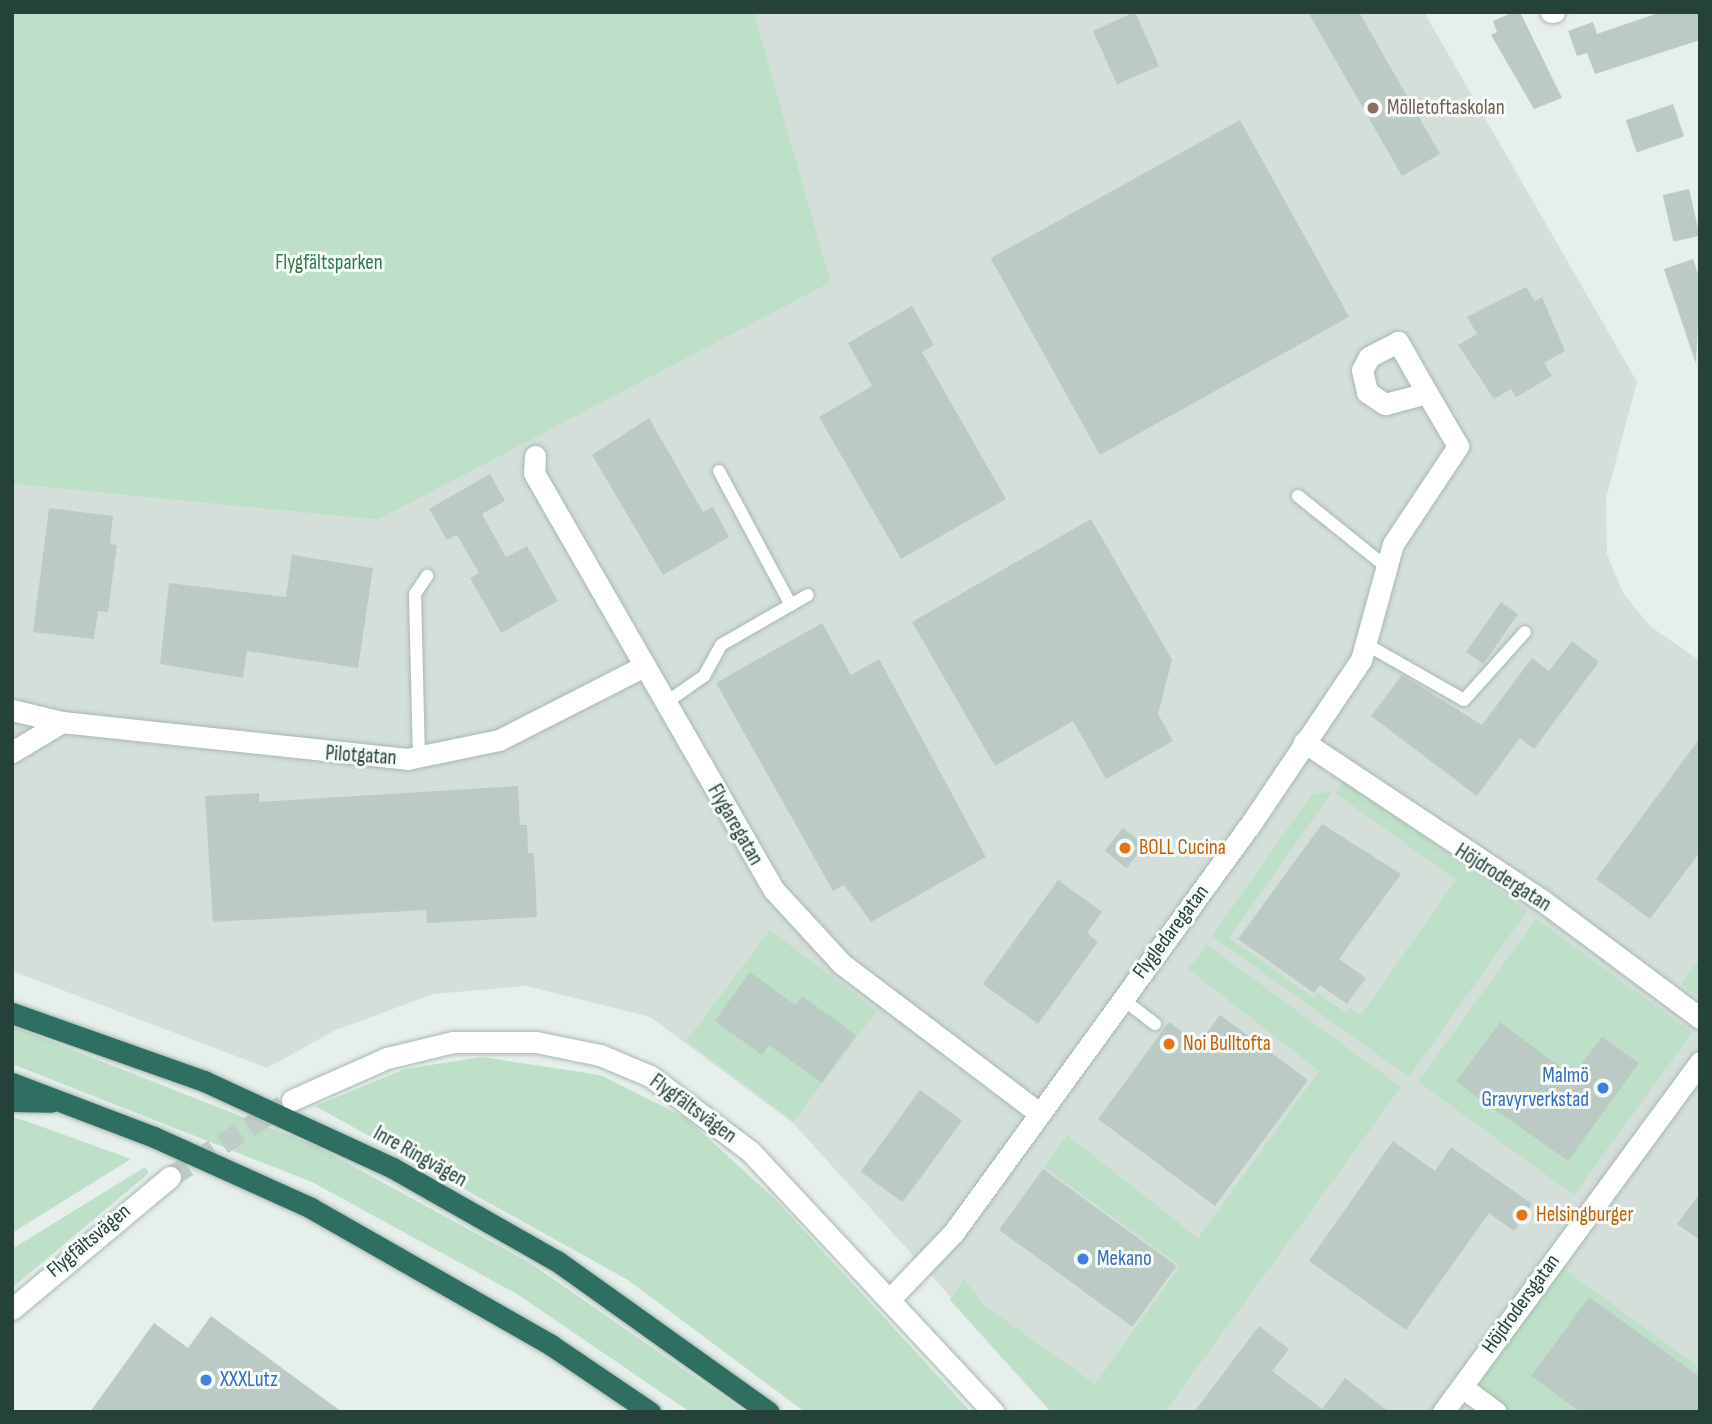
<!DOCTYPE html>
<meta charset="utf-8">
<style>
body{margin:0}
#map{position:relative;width:1712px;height:1424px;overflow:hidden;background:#e6efeb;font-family:"Sofia Sans Condensed",sans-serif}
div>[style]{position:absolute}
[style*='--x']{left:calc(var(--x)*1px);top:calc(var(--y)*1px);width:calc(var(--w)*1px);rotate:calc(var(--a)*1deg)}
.built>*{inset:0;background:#d4dfda}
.green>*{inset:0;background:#bfe0c8;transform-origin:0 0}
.building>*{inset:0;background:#bbcac4;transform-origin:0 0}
.secondary-tunnel>*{height:21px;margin-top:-10.5px;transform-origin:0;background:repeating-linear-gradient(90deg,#bfccc8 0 21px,transparent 0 31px)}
.roads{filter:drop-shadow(0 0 2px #a8b8b2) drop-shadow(0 0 2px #a8b8b2)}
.lane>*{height:12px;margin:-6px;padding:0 6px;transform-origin:6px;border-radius:6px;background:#fff}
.street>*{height:21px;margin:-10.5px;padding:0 10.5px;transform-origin:10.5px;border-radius:10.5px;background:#fff}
.secondary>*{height:21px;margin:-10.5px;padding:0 10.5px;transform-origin:10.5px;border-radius:10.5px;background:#fff}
.highway>*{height:21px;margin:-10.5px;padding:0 10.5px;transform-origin:10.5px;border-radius:10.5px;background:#2f6f62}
.dots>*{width:19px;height:19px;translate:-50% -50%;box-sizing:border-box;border:4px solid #f7fbf9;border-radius:50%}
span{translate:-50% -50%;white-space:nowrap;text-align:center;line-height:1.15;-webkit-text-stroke:6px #f7fbf9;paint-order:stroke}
.education-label{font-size:21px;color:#785e54}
.left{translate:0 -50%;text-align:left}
.park-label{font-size:21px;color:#2d7a4b}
.street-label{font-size:21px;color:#24423a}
.food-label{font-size:21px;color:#c56008}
.shop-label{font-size:21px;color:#366cbe}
.right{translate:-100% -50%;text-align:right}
.frame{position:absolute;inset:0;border:14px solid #24423a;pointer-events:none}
</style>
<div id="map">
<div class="built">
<div style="clip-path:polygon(754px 12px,1424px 12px,1637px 382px,1606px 498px,1607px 554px,1623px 593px,1650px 626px,1700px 661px,1700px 1412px,1055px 1412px,793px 1123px,650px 1017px,526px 986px,433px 994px,336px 1030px,267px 1068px,12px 971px,12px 484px,378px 520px,831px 281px)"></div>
</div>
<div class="green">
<div style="clip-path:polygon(12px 12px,754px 12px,831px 282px,378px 520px,12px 484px)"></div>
<div style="clip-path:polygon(1344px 779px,1527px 911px,1409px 1077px,1212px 936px,1312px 794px,1332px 792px,1229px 938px,1314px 998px,1318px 993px,1346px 1013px,1350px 1008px,1361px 1015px,1456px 880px,1335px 793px)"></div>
<div style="left:1536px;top:919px;width:193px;height:201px;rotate:36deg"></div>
<div style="left:770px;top:930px;width:134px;height:139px;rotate:37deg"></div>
<div style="clip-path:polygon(1207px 945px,1401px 1087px,1165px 1412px,1051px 1412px,950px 1300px,964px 1279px,985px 1306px,1095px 1384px,1180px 1266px,1044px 1167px,1067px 1135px,1198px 1238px,1319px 1071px,1188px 969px)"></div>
<div style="clip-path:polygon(1698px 961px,1700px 963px,1700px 997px,1681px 984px)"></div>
<div style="clip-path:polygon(12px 1026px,316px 1146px,530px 1263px,745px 1412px,690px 1412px,517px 1294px,312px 1182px,12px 1064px)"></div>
<div style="clip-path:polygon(482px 1057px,600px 1075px,686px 1118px,776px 1200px,971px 1412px,805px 1412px,628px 1280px,315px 1106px,405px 1069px)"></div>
<div style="clip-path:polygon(12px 1117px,26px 1121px,131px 1159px,12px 1233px)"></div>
<div style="clip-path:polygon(145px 1167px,149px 1173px,12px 1288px,12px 1249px)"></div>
<div style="clip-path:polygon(1557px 1264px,1700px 1368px,1700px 1412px,1506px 1412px,1469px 1385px)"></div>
</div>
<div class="building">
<div style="left:1135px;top:12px;width:59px;height:46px;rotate:66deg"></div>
<div style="clip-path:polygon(1308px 12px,1359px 12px,1440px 154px,1402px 176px)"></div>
<div style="clip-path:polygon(1514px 12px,1520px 12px,1562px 98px,1534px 109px,1491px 35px,1497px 32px,1493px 21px)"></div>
<div style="clip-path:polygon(1661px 12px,1700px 12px,1700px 40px,1595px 74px,1587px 53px,1577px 56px,1568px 31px,1593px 22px,1597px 34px)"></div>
<div style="left:1673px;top:104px;width:34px;height:50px;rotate:71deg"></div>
<div style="left:1240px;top:120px;width:225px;height:285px;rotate:61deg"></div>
<div style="left:1689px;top:189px;width:48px;height:27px;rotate:77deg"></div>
<div style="clip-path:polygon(1693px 259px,1700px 280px,1696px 364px,1664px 269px)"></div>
<div style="clip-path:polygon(1526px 287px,1535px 301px,1542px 297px,1565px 351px,1544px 363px,1552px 376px,1516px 397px,1511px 389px,1494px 399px,1458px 345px,1477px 334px,1467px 317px)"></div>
<div style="clip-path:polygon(912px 306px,934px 345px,922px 352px,1006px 499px,901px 559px,819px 417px,872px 386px,848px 343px)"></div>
<div style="clip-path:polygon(649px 418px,703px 512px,713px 507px,729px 537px,663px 575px,592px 455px)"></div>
<div style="clip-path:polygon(490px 474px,505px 501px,482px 514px,506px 557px,527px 546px,558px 601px,501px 633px,470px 578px,479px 573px,457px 535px,447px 540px,429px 509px)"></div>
<div style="clip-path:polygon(49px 508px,113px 516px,110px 544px,117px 545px,108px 612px,98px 611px,94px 639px,33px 632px)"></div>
<div style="clip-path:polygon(1091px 519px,1172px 660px,1158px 714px,1173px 741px,1106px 779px,1073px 721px,995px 766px,912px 622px)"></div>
<div style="clip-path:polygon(292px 555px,373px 568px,358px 668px,247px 651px,243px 678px,160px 664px,169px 583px,286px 597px)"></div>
<div style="left:1501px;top:602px;width:21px;height:61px;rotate:35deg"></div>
<div style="clip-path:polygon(822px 623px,851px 675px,879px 659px,986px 857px,871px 922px,844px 885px,833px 891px,716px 683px)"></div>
<div style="clip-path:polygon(1572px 641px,1599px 662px,1534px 749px,1520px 738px,1477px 796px,1371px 716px,1402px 675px,1482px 725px,1532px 658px,1549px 671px)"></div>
<div style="clip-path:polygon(1700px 738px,1700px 852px,1650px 919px,1596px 879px)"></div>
<div style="clip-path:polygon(518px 786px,520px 825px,527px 825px,528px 853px,534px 853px,537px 917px,427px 923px,426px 910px,213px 922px,205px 796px,259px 793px,259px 802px)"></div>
<div style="clip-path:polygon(1322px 824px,1401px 874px,1339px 959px,1366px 978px,1347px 1004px,1320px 985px,1314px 993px,1238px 939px)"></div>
<div style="left:1123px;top:828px;width:28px;height:29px;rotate:39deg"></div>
<div style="clip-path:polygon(1058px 880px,1102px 912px,1087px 933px,1098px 942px,1038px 1024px,983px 984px)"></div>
<div style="clip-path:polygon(750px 972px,795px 1005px,802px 996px,856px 1035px,822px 1083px,769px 1045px,762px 1055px,715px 1021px)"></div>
<div style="clip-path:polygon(1220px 1015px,1308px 1080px,1215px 1206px,1098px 1119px,1169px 1022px,1198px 1044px)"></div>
<div style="clip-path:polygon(1500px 1022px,1572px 1076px,1602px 1037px,1639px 1063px,1568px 1161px,1456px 1082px)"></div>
<div style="left:920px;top:1090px;width:52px;height:101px;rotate:36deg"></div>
<div style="clip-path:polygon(1393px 1141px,1435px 1171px,1451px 1147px,1532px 1204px,1514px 1231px,1489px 1213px,1406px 1330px,1309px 1261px)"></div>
<div style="left:1043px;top:1169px;width:165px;height:75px;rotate:36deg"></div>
<div style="clip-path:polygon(1700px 1193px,1700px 1240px,1677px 1224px)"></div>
<div style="clip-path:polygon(1589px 1297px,1700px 1377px,1700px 1412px,1580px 1412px,1531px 1376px)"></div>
<div style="clip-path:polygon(211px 1316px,342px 1412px,90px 1412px,154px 1323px,188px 1348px)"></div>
<div style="clip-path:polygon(1259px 1326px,1289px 1349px,1272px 1371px,1322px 1409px,1345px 1378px,1389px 1412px,1194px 1412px)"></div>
</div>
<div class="secondary-tunnel">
<div style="--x:170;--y:1177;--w:134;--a:-32.5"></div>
</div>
<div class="roads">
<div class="lane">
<div style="--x:719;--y:471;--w:152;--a:61.8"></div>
<div style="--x:1298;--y:496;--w:112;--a:38.8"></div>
<div style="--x:1364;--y:643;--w:115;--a:29.7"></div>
<div style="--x:1464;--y:700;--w:91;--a:-48.1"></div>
<div style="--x:664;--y:704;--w:49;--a:-35"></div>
<div style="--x:704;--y:676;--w:35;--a:-61"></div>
<div style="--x:721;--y:645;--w:100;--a:-29.9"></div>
<div style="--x:419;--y:758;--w:164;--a:-91.4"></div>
<div style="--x:415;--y:594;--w:22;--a:-56"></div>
<div style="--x:1121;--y:998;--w:43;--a:37.4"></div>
</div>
<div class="street">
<div style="--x:1551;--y:12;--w:3;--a:0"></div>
<div style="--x:535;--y:456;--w:17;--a:93"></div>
<div style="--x:534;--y:473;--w:481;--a:60.1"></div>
<div style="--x:774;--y:890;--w:100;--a:47.4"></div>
<div style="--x:842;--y:964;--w:247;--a:37.1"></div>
<div style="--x:12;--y:710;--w:51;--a:13.5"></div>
<div style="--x:62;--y:722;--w:347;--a:6.1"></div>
<div style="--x:407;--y:759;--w:94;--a:-11.7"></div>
<div style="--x:499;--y:740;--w:161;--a:-27"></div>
<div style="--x:1304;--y:742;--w:287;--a:33.6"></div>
<div style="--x:1543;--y:901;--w:196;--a:36.7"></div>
<div style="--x:12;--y:752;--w:58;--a:-31"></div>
<div style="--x:889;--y:1300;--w:94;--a:-46.3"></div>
<div style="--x:954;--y:1232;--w:500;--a:-54"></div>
<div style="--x:1248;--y:828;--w:202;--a:-56.1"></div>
<div style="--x:1361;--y:660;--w:120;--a:-74.6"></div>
<div style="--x:1393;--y:544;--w:118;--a:-56.4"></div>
<div style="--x:1458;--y:446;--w:61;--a:-120.3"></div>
<div style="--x:1427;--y:393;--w:59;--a:-119.6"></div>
<div style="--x:1398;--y:342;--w:33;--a:153"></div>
<div style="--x:1369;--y:357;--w:15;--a:118"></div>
<div style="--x:1362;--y:370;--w:23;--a:77"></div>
<div style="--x:1367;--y:392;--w:22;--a:34"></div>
<div style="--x:1385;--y:404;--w:43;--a:-14.7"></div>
<div style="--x:1462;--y:1387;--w:42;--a:36.3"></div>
<div style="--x:1443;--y:1412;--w:434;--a:-53.7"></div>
</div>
<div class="secondary">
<div style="--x:292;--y:1100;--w:104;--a:-23.9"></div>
<div style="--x:387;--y:1058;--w:68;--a:-13.6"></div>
<div style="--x:453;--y:1042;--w:83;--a:0"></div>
<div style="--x:536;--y:1042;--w:65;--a:11.5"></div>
<div style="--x:600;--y:1055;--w:54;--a:22.8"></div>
<div style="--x:650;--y:1076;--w:125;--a:36.9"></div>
<div style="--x:750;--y:1151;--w:357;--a:47"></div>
<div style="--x:12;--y:1309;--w:206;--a:-39.9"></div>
</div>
<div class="highway">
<div style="--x:12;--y:1013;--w:204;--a:19.5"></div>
<div style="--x:204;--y:1081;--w:208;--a:24.7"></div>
<div style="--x:393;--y:1168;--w:189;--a:29.6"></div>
<div style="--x:557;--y:1261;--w:260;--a:35.5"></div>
<div style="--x:12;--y:1083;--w:152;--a:20.8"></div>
<div style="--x:154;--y:1137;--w:172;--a:24.3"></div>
<div style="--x:311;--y:1208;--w:276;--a:29.7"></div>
<div style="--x:551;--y:1345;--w:120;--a:34.1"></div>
<div style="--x:12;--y:1101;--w:39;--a:1"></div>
</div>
</div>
<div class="dots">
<div style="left:1373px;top:108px;background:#8d6e63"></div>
<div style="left:1125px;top:848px;background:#e8710a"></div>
<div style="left:1169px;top:1044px;background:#e8710a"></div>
<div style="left:1603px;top:1088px;background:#3f7fe0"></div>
<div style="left:1522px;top:1215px;background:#e8710a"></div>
<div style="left:1083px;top:1259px;background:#3f7fe0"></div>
<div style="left:206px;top:1380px;background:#3f7fe0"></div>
</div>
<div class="education-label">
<span class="left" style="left:1387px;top:108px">Mölletoftaskolan</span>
</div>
<div class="park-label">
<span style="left:329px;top:263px">Flygfältsparken</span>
</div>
<div class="street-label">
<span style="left:361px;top:756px;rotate:4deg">Pilotgatan</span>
<span style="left:735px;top:825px;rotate:60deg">Flygaregatan</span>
<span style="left:1503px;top:878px;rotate:32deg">Höjdrodergatan</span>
<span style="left:1171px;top:932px;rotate:-53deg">Flygledaregatan</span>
<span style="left:693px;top:1109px;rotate:36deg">Flygfältsvägen</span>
<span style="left:420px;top:1157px;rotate:29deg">Inre Ringvägen</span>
<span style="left:89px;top:1241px;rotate:-40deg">Flygfältsvägen</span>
<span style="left:1521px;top:1304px;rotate:-54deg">Höjdrodersgatan</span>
</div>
<div class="food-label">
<span class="left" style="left:1139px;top:848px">BOLL Cucina</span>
<span class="left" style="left:1183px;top:1044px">Noi Bulltofta</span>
<span class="left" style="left:1536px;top:1215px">Helsingburger</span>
</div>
<div class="shop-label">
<span class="right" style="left:1589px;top:1088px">Malmö<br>Gravyrverkstad</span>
<span class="left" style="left:1097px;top:1259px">Mekano</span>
<span class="left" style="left:220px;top:1380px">XXXLutz</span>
</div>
<div class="frame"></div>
</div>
